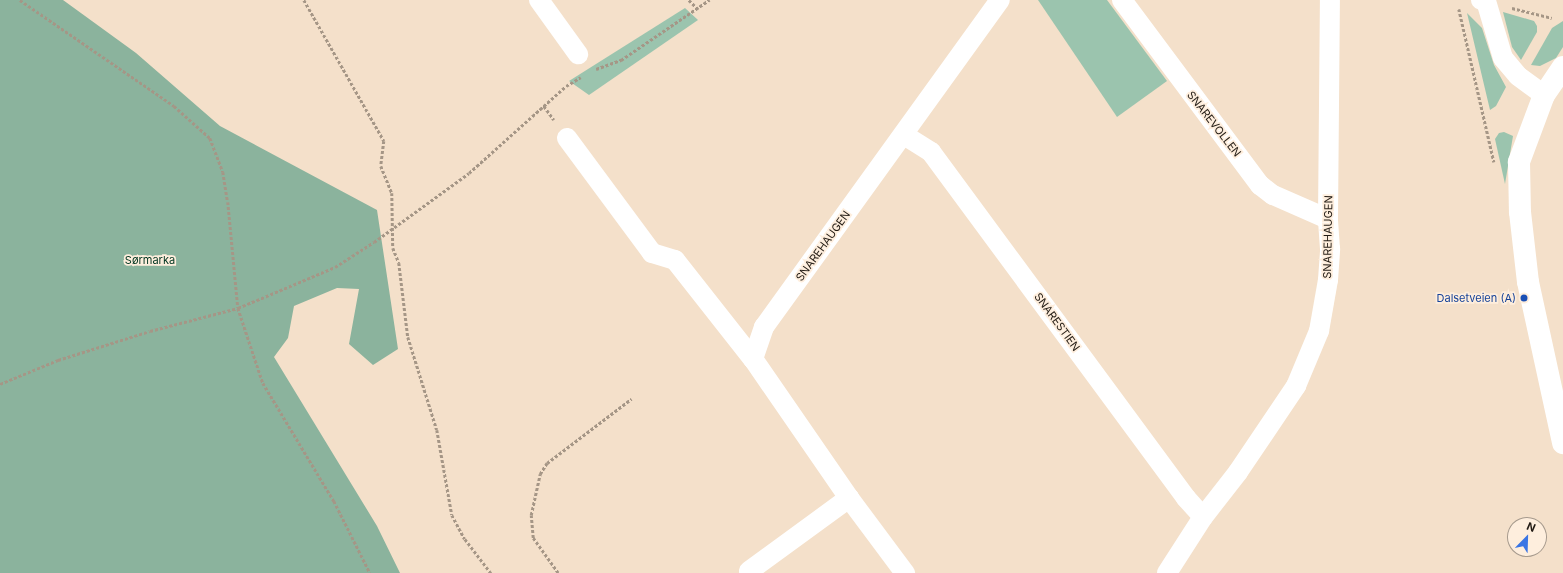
<!DOCTYPE html>
<meta charset="utf-8">
<style>
body{margin:0}
#map{position:relative;width:1563px;height:573px;overflow:hidden;background:#f4e0ca;font-family:Inter,sans-serif}
div>[style]{position:absolute}
[style*='--x']{left:calc(var(--x)*1px);top:calc(var(--y)*1px);width:calc(var(--w)*1px);rotate:calc(var(--a)*1deg)}
.green>*{inset:0;background:#9bc4ae}
.forest>*{inset:0;background:#8bb39d}
.path>*{height:2.5px;margin-top:-1.25px;transform-origin:0;background:repeating-linear-gradient(90deg,#a59686 0 3px,transparent 0 5px)}
.minor>*{height:20px;margin:-10px;padding:0 10px;transform-origin:10px;border-radius:10px;background:#fff}
.tertiary>*{height:22px;margin:-11px;padding:0 11px;transform-origin:11px;border-radius:11px;background:#fff}
.dots>*{width:11px;height:11px;translate:-50% -50%;box-sizing:border-box;border:2px solid #feeedd;border-radius:50%}
span{translate:-50% -50%;white-space:nowrap;text-align:center;line-height:1.15;-webkit-text-stroke:3.5px #feeedd;paint-order:stroke}
.street-label{font-size:11px;color:#221b14}
.park-label{font-size:11px;color:#003621}
.transit-label{font-size:11px;color:#164399}
.right{translate:-100% -50%;text-align:right}
.north{position:absolute;left:1507px;top:517px;width:40px;height:40px;box-sizing:border-box;background:#feeedd;border:1px solid #a69a8d;border-radius:50%;rotate:23deg;font-size:11px;font-weight:700;line-height:16px;text-align:center;color:#221b14}
.north::after{content:'';display:block;margin:auto;width:14px;height:18px;background:#3a75e4;clip-path:polygon(50% 0,100% 100%,50% 72%,0 100%)}
</style>
<div id="map">
<div class="green">
<div style="clip-path:polygon(1038px 0,1107px 0,1167px 81px,1117px 117px)"></div>
<div style="clip-path:polygon(685px 8px,698px 20px,589px 95px,569px 81px)"></div>
<div style="clip-path:polygon(1503px 12px,1534px 21px,1537px 26px,1537px 32px,1521px 60px,1512px 47px)"></div>
<div style="clip-path:polygon(1467px 13px,1482px 28px,1494px 65px,1506px 87px,1496px 106px,1490px 110px)"></div>
<div style="clip-path:polygon(1563px 21px,1563px 47px,1556px 58px,1540px 66px,1531px 65px,1552px 28px)"></div>
<div style="clip-path:polygon(1504px 132px,1513px 136px,1505px 184px,1495px 139px,1499px 133px)"></div>
</div>
<div class="forest">
<div style="clip-path:polygon(0 0,63px 0,136px 53px,220px 126px,377px 210px,398px 349px,373px 365px,349px 344px,359px 289px,337px 288px,294px 306px,288px 338px,274px 357px,377px 526px,400px 573px,0 573px)"></div>
</div>
<div class="path">
<div style="--x:20;--y:0;--w:187;--a:34.5"></div>
<div style="--x:174;--y:106;--w:48;--a:41.6"></div>
<div style="--x:210;--y:138;--w:36;--a:69"></div>
<div style="--x:223;--y:172;--w:30;--a:81"></div>
<div style="--x:228;--y:202;--w:106;--a:84.6"></div>
<div style="--x:238;--y:308;--w:79;--a:71.6"></div>
<div style="--x:263;--y:383;--w:138;--a:59"></div>
<div style="--x:334;--y:501;--w:80;--a:63.4"></div>
<div style="--x:304;--y:0;--w:162;--a:60.4"></div>
<div style="--x:384;--y:141;--w:25;--a:97"></div>
<div style="--x:381;--y:166;--w:29;--a:68"></div>
<div style="--x:392;--y:193;--w:55;--a:89"></div>
<div style="--x:393;--y:248;--w:16;--a:68"></div>
<div style="--x:399;--y:263;--w:75;--a:83.1"></div>
<div style="--x:408;--y:337;--w:97;--a:72.7"></div>
<div style="--x:437;--y:430;--w:86;--a:80"></div>
<div style="--x:452;--y:515;--w:27;--a:62"></div>
<div style="--x:465;--y:539;--w:43;--a:52.6"></div>
<div style="--x:689;--y:0;--w:13;--a:45"></div>
<div style="--x:1512;--y:8;--w:41;--a:14"></div>
<div style="--x:1459;--y:9;--w:157;--a:77.1"></div>
<div style="--x:596;--y:69;--w:27;--a:-20"></div>
<div style="--x:621;--y:60;--w:107;--a:-34.3"></div>
<div style="--x:544;--y:106;--w:17;--a:54"></div>
<div style="--x:0;--y:384;--w:63;--a:-22.5"></div>
<div style="--x:58;--y:360;--w:96;--a:-17.5"></div>
<div style="--x:150;--y:331;--w:91;--a:-14.6"></div>
<div style="--x:238;--y:308;--w:105;--a:-22.9"></div>
<div style="--x:335;--y:267;--w:46;--a:-32.7"></div>
<div style="--x:374;--y:242;--w:117;--a:-36"></div>
<div style="--x:469;--y:173;--w:130;--a:-41.9"></div>
<div style="--x:566;--y:86;--w:17;--a:-31"></div>
<div style="--x:558;--y:573;--w:43;--a:-125.5"></div>
<div style="--x:533;--y:538;--w:23;--a:-95"></div>
<div style="--x:531;--y:515;--w:42;--a:-77.6"></div>
<div style="--x:540;--y:474;--w:13;--a:-58"></div>
<div style="--x:547;--y:463;--w:106;--a:-37.3"></div>
</div>
<div class="minor">
<div style="--x:539;--y:0;--w:67;--a:54.2"></div>
<div style="--x:1122;--y:0;--w:231;--a:53.3"></div>
<div style="--x:1260;--y:185;--w:16;--a:38"></div>
<div style="--x:1273;--y:195;--w:60;--a:23.6"></div>
<div style="--x:1481;--y:0;--w:5;--a:11"></div>
<div style="--x:1486;--y:1;--w:59;--a:73.4"></div>
<div style="--x:1503;--y:58;--w:23;--a:50"></div>
<div style="--x:1518;--y:76;--w:32;--a:36"></div>
<div style="--x:904;--y:135;--w:32;--a:32"></div>
<div style="--x:931;--y:152;--w:430;--a:53.6"></div>
<div style="--x:1186;--y:498;--w:25;--a:48"></div>
<div style="--x:567;--y:138;--w:143;--a:53.5"></div>
<div style="--x:652;--y:253;--w:24;--a:17"></div>
<div style="--x:675;--y:260;--w:126;--a:51.8"></div>
<div style="--x:849;--y:498;--w:94;--a:53.3"></div>
<div style="--x:749;--y:571;--w:124;--a:-36.1"></div>
<div style="--x:849;--y:498;--w:169;--a:-124.6"></div>
<div style="--x:753;--y:359;--w:34;--a:-71"></div>
<div style="--x:764;--y:327;--w:403;--a:-54.2"></div>
<div style="--x:1167;--y:573;--w:67;--a:-57.3"></div>
<div style="--x:1203;--y:517;--w:57;--a:-52.1"></div>
<div style="--x:1238;--y:472;--w:104;--a:-56"></div>
<div style="--x:1296;--y:386;--w:60;--a:-67.3"></div>
<div style="--x:1319;--y:331;--w:52;--a:-80"></div>
<div style="--x:1328;--y:280;--w:31;--a:-86"></div>
<div style="--x:1330;--y:249;--w:30;--a:-94"></div>
<div style="--x:1328;--y:219;--w:219;--a:-89.5"></div>
</div>
<div class="tertiary">
<div style="--x:1563;--y:67;--w:34;--a:124"></div>
<div style="--x:1544;--y:95;--w:72;--a:110.5"></div>
<div style="--x:1519;--y:162;--w:50;--a:88.9"></div>
<div style="--x:1520;--y:212;--w:70;--a:83.5"></div>
<div style="--x:1528;--y:282;--w:165;--a:77.7"></div>
</div>
<div class="dots">
<div style="left:1524px;top:298px;background:#1a4fb4"></div>
</div>
<div class="street-label">
<span style="left:1214px;top:124px;rotate:52deg">SNAREVOLLEN</span>
<span style="left:1328px;top:237px;rotate:-89deg">SNAREHAUGEN</span>
<span style="left:823px;top:246px;rotate:-54deg">SNAREHAUGEN</span>
<span style="left:1057px;top:322px;rotate:54deg">SNARESTIEN</span>
</div>
<div class="park-label">
<span style="left:150px;top:260px">Sørmarka</span>
</div>
<div class="transit-label">
<span class="right" style="left:1516px;top:298px">Dalsetveien (A)</span>
</div>
<div class="north">N</div>
</div>
